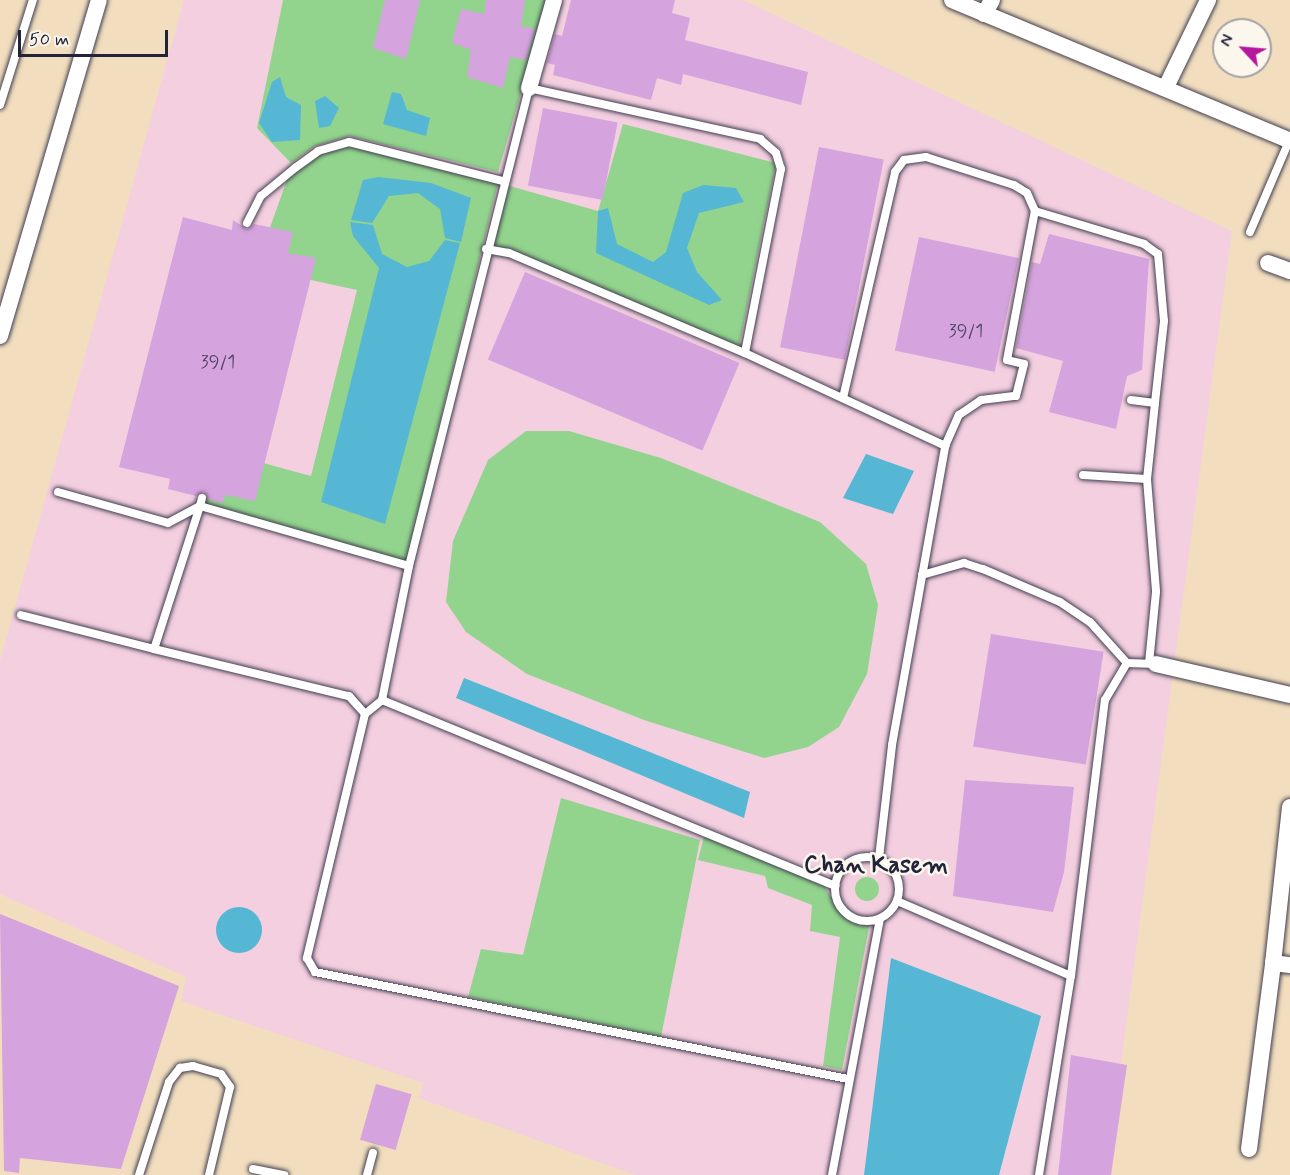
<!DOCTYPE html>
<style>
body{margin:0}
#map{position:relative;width:1290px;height:1175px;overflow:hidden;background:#f2debf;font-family:Mynerve,sans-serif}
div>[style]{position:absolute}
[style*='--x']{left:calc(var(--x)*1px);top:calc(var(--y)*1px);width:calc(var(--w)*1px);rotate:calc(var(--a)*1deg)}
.built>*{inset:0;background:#f3cfe0}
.green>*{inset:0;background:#92d48d}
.round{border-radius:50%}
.water>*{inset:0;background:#55b7d4}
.building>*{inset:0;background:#d5a3dd;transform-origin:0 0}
.roads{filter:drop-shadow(0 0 2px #413e4f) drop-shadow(0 0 2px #413e4f)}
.service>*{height:8px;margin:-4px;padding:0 4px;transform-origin:4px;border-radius:4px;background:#fff}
.service>.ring{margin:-4px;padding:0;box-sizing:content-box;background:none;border:8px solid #fff;border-radius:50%}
.minor>*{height:16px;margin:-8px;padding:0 8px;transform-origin:8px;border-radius:8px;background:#fff}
span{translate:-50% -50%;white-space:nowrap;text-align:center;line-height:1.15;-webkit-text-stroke:5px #fbf7ec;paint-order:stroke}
.number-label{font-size:18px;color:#4f4264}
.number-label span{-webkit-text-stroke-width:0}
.quarter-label{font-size:24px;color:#22223b;font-weight:700}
.north{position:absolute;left:1212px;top:18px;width:60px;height:60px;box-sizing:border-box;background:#fbf7ec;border:2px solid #a4a2a5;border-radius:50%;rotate:296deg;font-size:16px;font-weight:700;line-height:24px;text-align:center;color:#22223b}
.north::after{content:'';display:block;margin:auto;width:21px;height:27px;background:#b5179e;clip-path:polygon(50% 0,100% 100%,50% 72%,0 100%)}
.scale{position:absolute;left:18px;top:30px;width:150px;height:27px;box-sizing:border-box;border:3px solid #22223b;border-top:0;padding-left:8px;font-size:18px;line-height:21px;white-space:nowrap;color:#22223b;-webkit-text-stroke:4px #fbf7ec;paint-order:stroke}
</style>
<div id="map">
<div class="built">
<div style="clip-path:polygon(184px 0,743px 0,1232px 231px,1106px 1175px,635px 1175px,419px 1098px,423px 1083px,181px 1001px,186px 977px,0 894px,0 661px)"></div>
</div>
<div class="green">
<div style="clip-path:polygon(283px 0,548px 0,498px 172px,349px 136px,315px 146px,291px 163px,257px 128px)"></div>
<div style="clip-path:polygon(623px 124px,776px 163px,739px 347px,509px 249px,491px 246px,506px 185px,598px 211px)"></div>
<div style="clip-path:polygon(351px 146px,498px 183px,406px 562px,205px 503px,219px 451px,311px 476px,357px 290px,274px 272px,267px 236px,288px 177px,321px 154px)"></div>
<div style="clip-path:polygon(526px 431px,569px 431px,661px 458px,820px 522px,866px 564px,878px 605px,867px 674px,839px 727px,808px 747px,764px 758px,644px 720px,527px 674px,466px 632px,446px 602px,453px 541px,488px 460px)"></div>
<div style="clip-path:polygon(561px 798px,700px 840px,661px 1037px,468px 997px,481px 949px,523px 955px)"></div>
<div style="clip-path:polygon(704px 836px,824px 886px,843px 916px,870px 922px,842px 1070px,823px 1066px,840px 937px,810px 931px,812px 905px,768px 888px,765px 876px,698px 860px)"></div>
<div class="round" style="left:855px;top:877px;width:24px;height:24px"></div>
</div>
<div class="water">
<div style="clip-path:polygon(280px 77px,286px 97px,301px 105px,300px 140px,272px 142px,259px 123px,272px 82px)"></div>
<div style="clip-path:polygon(392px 92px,401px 94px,407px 110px,430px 118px,426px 136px,383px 124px)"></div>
<div style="clip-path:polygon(325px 96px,339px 108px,330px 126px,319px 128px,315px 101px)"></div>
<div style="clip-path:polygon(378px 177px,431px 183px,471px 198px,461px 242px,445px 238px,440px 209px,418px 193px,389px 196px,372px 223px,351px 220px,363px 180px)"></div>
<div style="clip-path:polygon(703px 185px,736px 188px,744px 202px,699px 213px,687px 248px,697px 272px,722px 300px,709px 305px,596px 253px,598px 211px,608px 208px,617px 244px,653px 262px,666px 252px,683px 193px)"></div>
<div style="clip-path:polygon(350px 222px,373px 225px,382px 254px,407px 267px,429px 261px,445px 240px,460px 243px,385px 524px,321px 502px,379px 268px,353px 236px)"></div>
<div style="clip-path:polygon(866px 454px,914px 471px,893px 514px,843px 498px)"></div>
<div style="clip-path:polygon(464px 678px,750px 792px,744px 818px,456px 698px)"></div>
<div class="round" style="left:216px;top:907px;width:46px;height:46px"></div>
<div style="clip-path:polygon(891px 958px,1041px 1016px,999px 1175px,864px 1175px)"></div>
</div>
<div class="building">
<div style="clip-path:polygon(385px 0,420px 0,406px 59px,373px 48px)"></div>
<div style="clip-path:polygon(486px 0,525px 0,521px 26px,535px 29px,526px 60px,510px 57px,503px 88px,467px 77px,471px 50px,452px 43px,461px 9px,484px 14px)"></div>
<div style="clip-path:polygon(571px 0,675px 0,672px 13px,690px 18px,685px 40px,808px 72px,801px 105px,683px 74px,681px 85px,657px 78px,651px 100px,553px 75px,555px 65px,547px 63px,555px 34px,562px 36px)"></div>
<div style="left:543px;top:108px;width:76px;height:79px;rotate:11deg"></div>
<div style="left:819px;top:147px;width:66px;height:204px;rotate:11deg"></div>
<div style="clip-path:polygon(183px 217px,232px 230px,233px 220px,247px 229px,254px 224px,293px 232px,288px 253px,316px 258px,255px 501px,226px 495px,222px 503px,208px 499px,204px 492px,196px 496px,168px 489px,170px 479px,119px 467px)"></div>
<div style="clip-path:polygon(1049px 234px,1149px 259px,1142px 370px,1127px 376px,1116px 429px,1049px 412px,1063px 361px,1016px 348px,1032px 262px,1040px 264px)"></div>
<div style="left:919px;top:237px;width:102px;height:116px;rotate:12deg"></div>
<div style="left:525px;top:272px;width:233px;height:95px;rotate:23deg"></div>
<div style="left:991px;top:634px;width:114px;height:114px;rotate:9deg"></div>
<div style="clip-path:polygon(965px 780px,1074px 787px,1064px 872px,1053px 912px,953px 896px)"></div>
<div style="clip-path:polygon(0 914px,179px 986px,121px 1169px,20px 1158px,19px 1173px,4px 1171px)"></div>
<div style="clip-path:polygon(1071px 1055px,1127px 1065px,1111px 1175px,1058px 1175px)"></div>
<div style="left:376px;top:1084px;width:37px;height:58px;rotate:16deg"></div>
</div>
<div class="roads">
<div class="service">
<div style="--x:0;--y:105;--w:110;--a:-72.6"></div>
<div style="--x:247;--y:223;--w:30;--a:-63"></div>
<div style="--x:261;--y:196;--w:44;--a:-39.5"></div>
<div style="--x:295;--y:168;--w:29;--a:-36"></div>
<div style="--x:318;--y:151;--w:32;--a:-16"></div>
<div style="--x:349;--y:142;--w:159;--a:14.2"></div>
<div style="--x:1250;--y:232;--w:99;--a:-66.8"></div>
<div style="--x:486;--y:249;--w:23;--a:10"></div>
<div style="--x:509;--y:253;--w:256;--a:23"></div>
<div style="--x:745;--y:353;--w:221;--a:24.9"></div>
<div style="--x:843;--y:398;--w:232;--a:-77"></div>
<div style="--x:895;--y:172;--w:15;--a:-53"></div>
<div style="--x:904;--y:160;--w:22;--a:-8"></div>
<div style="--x:926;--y:157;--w:92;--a:17.7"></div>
<div style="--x:1014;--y:185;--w:15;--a:32"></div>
<div style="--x:1027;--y:193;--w:20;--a:66"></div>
<div style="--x:1131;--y:400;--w:24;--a:7"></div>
<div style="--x:1155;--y:403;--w:76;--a:96"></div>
<div style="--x:1083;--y:475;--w:64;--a:3.6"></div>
<div style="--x:1147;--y:479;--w:113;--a:85.4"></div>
<div style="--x:1156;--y:592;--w:71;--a:95.6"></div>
<div style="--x:58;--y:492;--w:114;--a:15.7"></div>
<div style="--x:168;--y:523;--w:36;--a:-28"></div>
<div style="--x:202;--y:498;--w:8;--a:104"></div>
<div style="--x:200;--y:506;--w:217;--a:16"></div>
<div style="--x:200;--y:506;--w:150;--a:107.8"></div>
<div style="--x:154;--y:649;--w:201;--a:13.6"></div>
<div style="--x:349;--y:696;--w:24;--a:48"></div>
<div style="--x:365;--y:714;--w:22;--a:-39"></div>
<div style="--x:382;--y:700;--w:137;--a:-78.6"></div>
<div style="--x:409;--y:566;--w:493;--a:-75.9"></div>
<div style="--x:529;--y:88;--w:237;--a:12.4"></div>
<div style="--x:760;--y:139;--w:21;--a:41"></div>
<div style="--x:776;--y:153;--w:17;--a:73"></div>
<div style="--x:781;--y:169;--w:187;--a:101.1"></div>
<div style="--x:922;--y:575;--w:44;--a:-15.9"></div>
<div style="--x:964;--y:563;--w:20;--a:18"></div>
<div style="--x:983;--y:569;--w:84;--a:23.2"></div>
<div style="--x:1060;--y:602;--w:36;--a:34"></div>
<div style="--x:1090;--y:622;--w:55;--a:47.9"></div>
<div style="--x:21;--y:615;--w:137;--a:14.3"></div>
<div style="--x:382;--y:700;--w:490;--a:22.3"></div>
<div style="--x:365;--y:714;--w:251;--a:103.4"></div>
<div style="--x:307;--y:958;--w:16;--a:60"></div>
<div style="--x:315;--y:972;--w:544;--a:11.35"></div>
<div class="ring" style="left:835px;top:857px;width:56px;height:56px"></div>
<div style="--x:879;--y:858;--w:114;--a:-83.4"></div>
<div style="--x:892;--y:745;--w:304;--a:-79.9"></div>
<div style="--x:945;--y:446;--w:34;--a:-66"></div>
<div style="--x:959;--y:415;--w:27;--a:-34"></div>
<div style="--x:981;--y:400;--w:35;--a:-7"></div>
<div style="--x:1016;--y:396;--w:33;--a:-76"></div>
<div style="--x:1024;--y:364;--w:17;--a:-167"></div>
<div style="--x:1007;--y:360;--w:152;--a:-79.4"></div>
<div style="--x:1035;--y:211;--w:114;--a:16.8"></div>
<div style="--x:1144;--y:244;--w:17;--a:36"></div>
<div style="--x:1158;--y:254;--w:67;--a:84.9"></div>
<div style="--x:1164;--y:321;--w:82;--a:96.3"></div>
<div style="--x:897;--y:901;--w:189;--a:23.3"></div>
<div style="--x:1071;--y:976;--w:278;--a:-83"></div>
<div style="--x:1105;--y:700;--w:43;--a:-59.3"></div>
<div style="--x:1127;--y:663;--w:29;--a:2"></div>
<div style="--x:253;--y:1169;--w:32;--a:11"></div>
<div style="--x:139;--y:1175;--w:98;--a:-72.1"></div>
<div style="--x:169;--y:1082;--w:18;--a:-52"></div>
<div style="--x:180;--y:1068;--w:13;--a:-9"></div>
<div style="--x:193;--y:1066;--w:29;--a:16"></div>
<div style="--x:221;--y:1074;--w:16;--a:55"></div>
<div style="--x:230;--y:1087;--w:90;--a:103.4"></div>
<div style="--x:367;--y:1175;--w:23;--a:-75"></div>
<div style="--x:832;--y:1175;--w:261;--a:-79.4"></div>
<div style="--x:1039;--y:1175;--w:202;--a:-80.9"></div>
</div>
<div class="minor">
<div style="--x:952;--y:0;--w:366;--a:22.6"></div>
<div style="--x:984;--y:14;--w:16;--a:-60"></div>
<div style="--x:1166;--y:87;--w:97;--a:-64.2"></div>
<div style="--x:529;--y:88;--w:91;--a:-74.1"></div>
<div style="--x:1268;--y:263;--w:23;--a:20"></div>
<div style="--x:0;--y:336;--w:350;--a:-73.6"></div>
<div style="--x:1156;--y:664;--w:138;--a:13"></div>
<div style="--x:1290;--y:807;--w:157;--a:96.2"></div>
<div style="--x:1273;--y:963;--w:17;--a:7"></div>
<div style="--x:1249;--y:1149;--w:188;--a:-82.6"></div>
</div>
</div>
<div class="number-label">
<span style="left:966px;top:331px">39/1</span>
<span style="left:218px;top:362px">39/1</span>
</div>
<div class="quarter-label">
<span style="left:876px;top:866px">Chan Kasem</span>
</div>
<div class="north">N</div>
<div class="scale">50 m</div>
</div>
